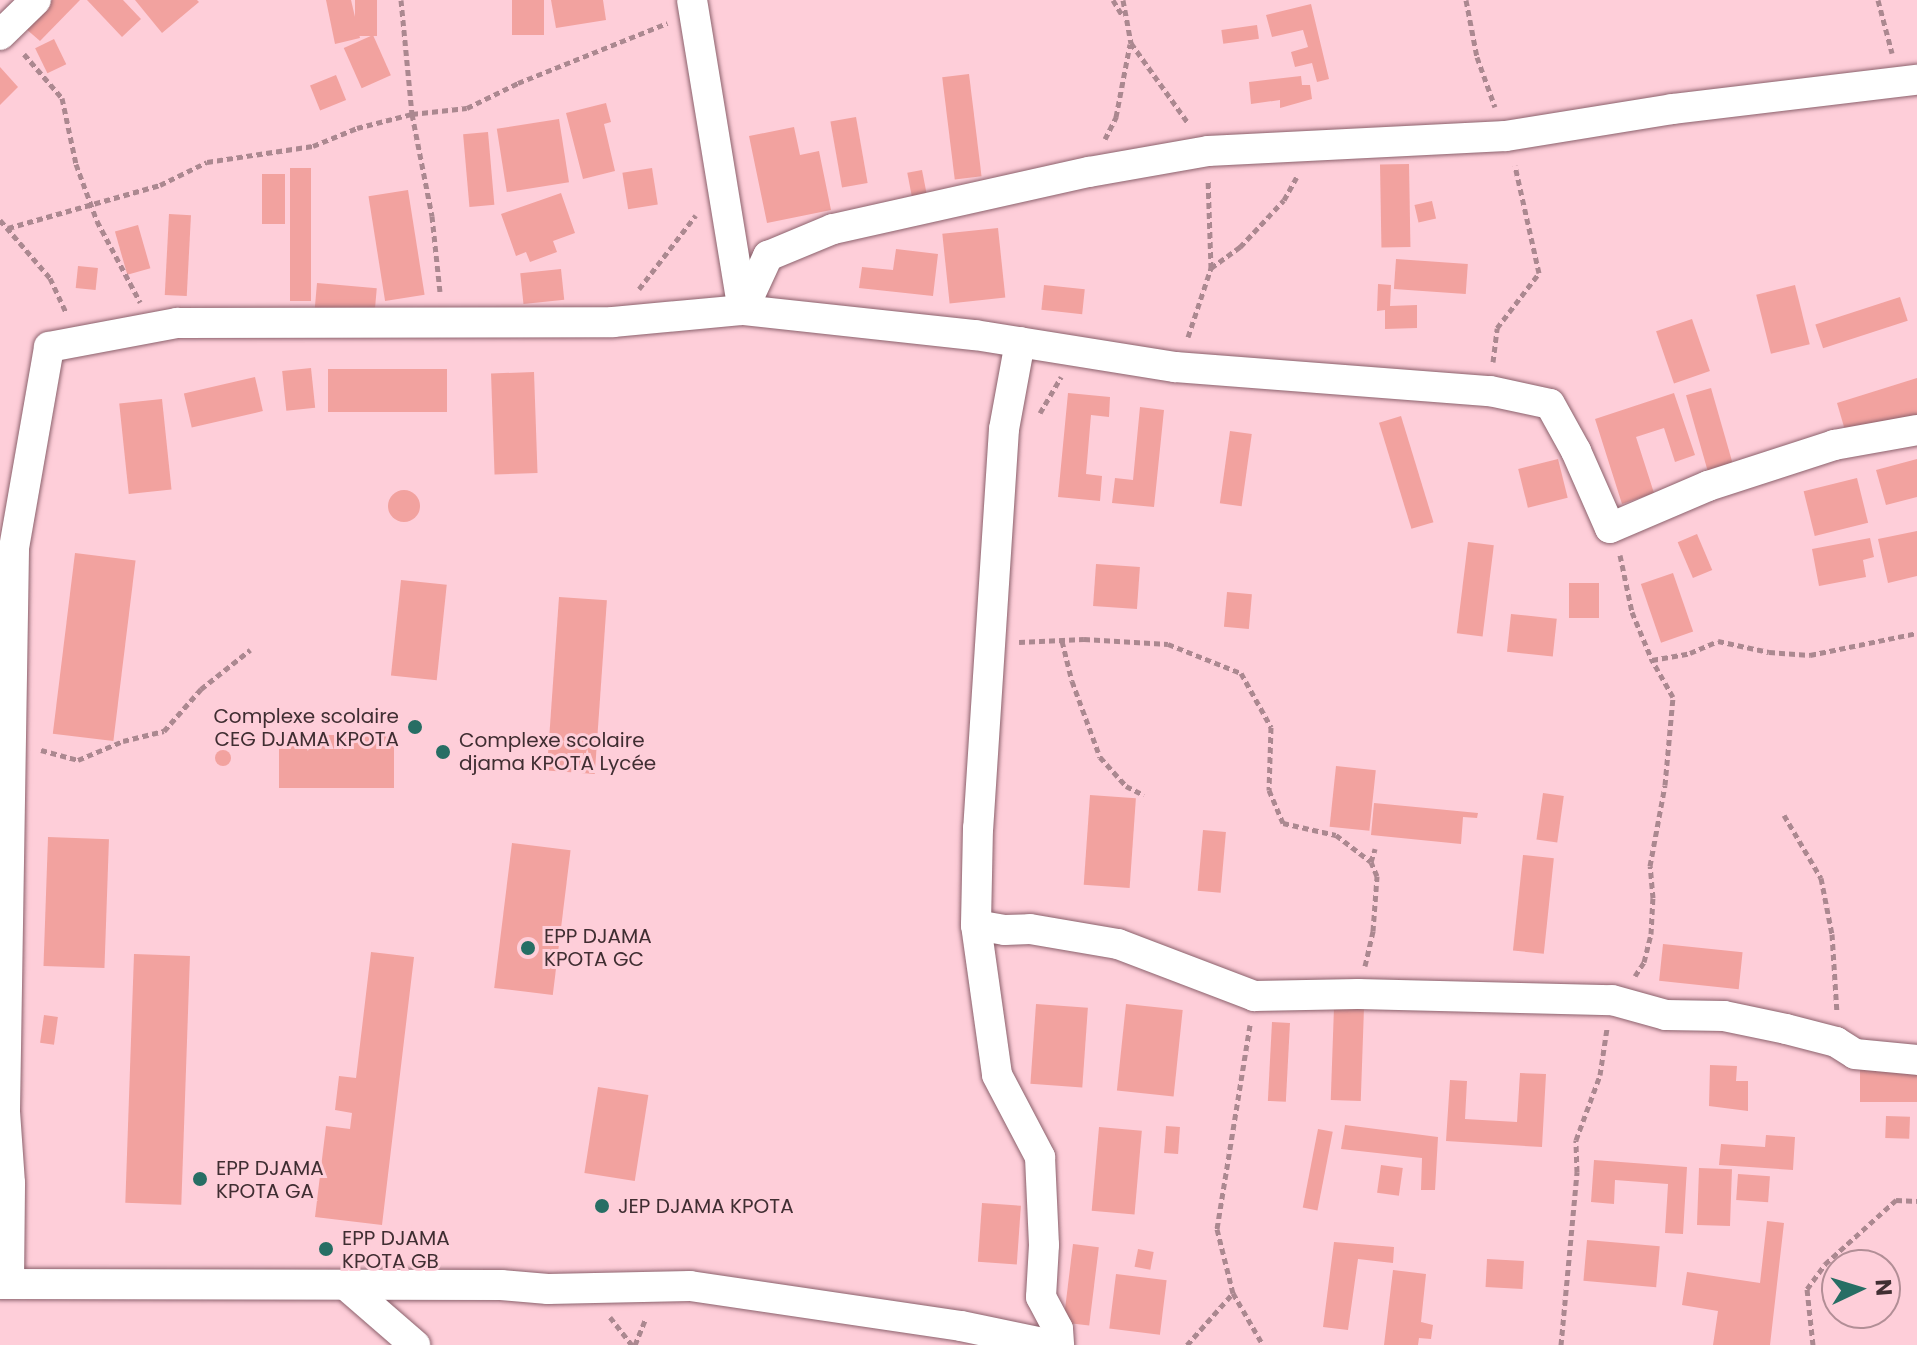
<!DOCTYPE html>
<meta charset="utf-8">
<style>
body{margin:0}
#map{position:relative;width:1917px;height:1345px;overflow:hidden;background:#feced9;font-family:Poppins,sans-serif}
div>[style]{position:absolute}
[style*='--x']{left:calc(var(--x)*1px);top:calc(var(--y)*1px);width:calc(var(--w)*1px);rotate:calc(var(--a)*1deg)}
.building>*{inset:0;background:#f2a29f;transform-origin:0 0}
.round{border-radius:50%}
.path>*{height:5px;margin-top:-2.5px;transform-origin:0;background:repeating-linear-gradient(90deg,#ab8890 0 6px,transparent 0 10px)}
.roads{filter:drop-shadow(0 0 2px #8b616c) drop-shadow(0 0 2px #8b616c)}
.minor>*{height:30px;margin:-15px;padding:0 15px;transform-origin:15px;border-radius:15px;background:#fff}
.dots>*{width:22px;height:22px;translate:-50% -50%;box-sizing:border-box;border:4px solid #feced9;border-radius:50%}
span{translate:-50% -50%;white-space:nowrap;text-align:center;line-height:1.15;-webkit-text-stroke:6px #feced9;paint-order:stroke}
.poi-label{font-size:20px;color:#402e32}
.right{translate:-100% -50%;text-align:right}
.left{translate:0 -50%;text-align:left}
.north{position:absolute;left:1821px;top:1249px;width:80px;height:80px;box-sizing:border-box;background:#feced9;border:2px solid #b28e96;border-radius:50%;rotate:86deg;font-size:22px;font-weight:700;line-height:32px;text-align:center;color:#402e32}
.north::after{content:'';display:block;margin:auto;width:28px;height:36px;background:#276e64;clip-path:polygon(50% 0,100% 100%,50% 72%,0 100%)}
</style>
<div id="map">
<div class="building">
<div style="clip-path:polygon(52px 0,80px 0,40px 41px,25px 28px)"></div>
<div style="clip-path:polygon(87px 0,123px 0,141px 19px,122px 37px)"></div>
<div style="clip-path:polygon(135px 0,197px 0,199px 2px,162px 33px)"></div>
<div style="clip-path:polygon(326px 0,351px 0,360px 38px,335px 44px)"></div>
<div style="left:355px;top:0;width:22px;height:36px"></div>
<div style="left:512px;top:0;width:32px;height:35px"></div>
<div style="clip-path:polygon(551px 0,603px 0,606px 20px,556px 28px)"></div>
<div style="clip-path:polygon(1311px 4px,1329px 79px,1317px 82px,1312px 63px,1295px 67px,1291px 52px,1308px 47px,1303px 30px,1272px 37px,1266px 15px)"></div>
<div style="left:1257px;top:25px;width:14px;height:36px;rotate:82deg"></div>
<div style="left:373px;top:35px;width:44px;height:32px;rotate:66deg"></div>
<div style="left:54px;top:39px;width:28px;height:21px;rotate:64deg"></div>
<div style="clip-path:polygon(0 67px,18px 87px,0 105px)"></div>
<div style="left:969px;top:74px;width:103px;height:27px;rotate:83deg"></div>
<div style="left:336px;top:75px;width:27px;height:28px;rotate:68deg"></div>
<div style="clip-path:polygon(1301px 76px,1302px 85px,1310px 85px,1312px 99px,1280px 108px,1280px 100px,1251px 104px,1249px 82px)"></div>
<div style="clip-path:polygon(606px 103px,611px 122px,604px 124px,615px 171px,583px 179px,566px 113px)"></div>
<div style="left:856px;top:117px;width:67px;height:26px;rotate:80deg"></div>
<div style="left:559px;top:119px;width:64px;height:63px;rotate:81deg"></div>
<div style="clip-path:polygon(794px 127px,800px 155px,819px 151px,831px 210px,767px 223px,749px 136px)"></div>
<div style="left:488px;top:132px;width:73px;height:25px;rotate:85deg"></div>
<div style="left:1409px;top:164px;width:83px;height:29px;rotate:89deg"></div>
<div style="left:290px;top:168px;width:21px;height:133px"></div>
<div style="left:652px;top:168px;width:37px;height:30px;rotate:81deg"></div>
<div style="left:922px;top:170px;width:26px;height:15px;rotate:79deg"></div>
<div style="left:262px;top:174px;width:23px;height:50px"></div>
<div style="left:408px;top:190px;width:106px;height:40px;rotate:81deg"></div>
<div style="clip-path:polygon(561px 193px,575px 233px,553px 241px,557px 252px,530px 262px,526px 252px,516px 256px,501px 214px)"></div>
<div style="left:1432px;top:201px;width:18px;height:18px;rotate:77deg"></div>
<div style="left:169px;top:214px;width:22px;height:81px;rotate:3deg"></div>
<div style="left:138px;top:225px;width:45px;height:24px;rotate:74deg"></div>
<div style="left:998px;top:228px;width:70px;height:56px;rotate:84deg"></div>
<div style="clip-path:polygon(896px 249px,938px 254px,933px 296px,859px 288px,862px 267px,893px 270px)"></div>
<div style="left:1396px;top:259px;width:72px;height:30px;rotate:4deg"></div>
<div style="left:78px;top:266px;width:20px;height:22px;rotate:6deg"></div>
<div style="left:561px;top:269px;width:31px;height:41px;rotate:84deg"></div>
<div style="left:317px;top:283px;width:60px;height:27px;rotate:5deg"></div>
<div style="clip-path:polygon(1378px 284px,1391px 285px,1390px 306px,1417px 305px,1417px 328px,1385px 329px,1385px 310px,1377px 311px)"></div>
<div style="left:1044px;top:285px;width:41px;height:25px;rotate:6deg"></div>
<div style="left:1795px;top:285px;width:61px;height:40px;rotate:76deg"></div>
<div style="left:1900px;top:297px;width:25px;height:89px;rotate:72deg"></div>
<div style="left:1692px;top:319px;width:55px;height:38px;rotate:71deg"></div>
<div style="left:311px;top:368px;width:40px;height:29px;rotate:84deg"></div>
<div style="left:328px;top:369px;width:119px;height:43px"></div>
<div style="left:534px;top:372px;width:101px;height:43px;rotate:88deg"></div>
<div style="left:255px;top:377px;width:35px;height:73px;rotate:77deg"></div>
<div style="clip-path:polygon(1917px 378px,1917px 416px,1847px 437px,1837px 403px)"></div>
<div style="left:1711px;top:388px;width:82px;height:26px;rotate:74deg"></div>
<div style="clip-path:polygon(1068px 393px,1110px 397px,1109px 417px,1091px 415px,1086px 474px,1102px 476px,1100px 501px,1058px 497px)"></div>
<div style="clip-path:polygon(1674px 393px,1695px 455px,1675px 462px,1664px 428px,1636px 437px,1654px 493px,1622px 504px,1595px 419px)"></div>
<div style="left:162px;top:399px;width:91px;height:43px;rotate:84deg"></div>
<div style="clip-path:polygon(1140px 407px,1164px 410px,1154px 507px,1112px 503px,1115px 478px,1133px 480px)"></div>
<div style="left:1401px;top:416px;width:111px;height:23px;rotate:73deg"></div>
<div style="left:1230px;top:431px;width:22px;height:73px;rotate:8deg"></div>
<div style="left:1558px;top:459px;width:40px;height:41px;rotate:76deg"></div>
<div style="clip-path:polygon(1917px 459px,1917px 497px,1886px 505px,1876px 470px)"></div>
<div style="left:1857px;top:478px;width:46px;height:55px;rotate:76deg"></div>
<div class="round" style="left:388px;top:490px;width:32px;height:32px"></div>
<div style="clip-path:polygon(1917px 531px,1917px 576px,1888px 583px,1878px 539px)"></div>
<div style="left:1697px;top:534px;width:39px;height:21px;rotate:67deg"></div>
<div style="clip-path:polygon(1870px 538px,1874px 557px,1863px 560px,1866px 577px,1819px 586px,1812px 549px)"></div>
<div style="left:1468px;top:542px;width:26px;height:92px;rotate:7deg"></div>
<div style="left:75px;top:553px;width:61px;height:182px;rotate:7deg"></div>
<div style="left:1096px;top:564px;width:44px;height:42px;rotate:4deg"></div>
<div style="left:1673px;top:573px;width:62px;height:34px;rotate:71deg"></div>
<div style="left:401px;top:580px;width:46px;height:96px;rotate:6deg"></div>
<div style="left:1569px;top:583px;width:30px;height:35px"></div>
<div style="left:1227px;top:592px;width:25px;height:35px;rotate:5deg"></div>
<div style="left:559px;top:597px;width:48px;height:174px;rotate:4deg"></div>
<div style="left:1511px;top:614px;width:46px;height:38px;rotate:6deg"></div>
<div style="left:279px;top:735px;width:115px;height:53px"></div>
<div class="round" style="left:215px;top:750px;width:16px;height:16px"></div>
<div style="left:1336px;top:766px;width:40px;height:61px;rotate:6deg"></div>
<div style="left:1543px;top:793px;width:21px;height:47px;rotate:8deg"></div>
<div style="left:1090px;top:795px;width:46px;height:90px;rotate:4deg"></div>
<div style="clip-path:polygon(1374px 803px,1478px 813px,1477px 818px,1463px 817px,1461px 844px,1371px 835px)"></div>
<div style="left:1203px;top:830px;width:23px;height:61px;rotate:5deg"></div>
<div style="left:48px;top:837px;width:61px;height:129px;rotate:2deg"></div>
<div style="left:512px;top:843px;width:59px;height:146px;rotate:7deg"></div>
<div style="left:1523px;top:855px;width:31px;height:96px;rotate:6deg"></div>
<div style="left:1663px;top:944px;width:80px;height:37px;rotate:6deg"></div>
<div style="clip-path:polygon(371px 952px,414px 957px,382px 1225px,315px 1217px,326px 1126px,350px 1129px,352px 1113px,335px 1110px,339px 1076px,356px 1078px)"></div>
<div style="left:134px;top:954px;width:56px;height:249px;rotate:2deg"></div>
<div style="left:1036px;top:1004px;width:52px;height:80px;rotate:4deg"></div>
<div style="left:1126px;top:1004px;width:57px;height:87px;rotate:6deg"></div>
<div style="left:1334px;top:1007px;width:30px;height:93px;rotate:2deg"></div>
<div style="left:44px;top:1015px;width:14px;height:28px;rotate:8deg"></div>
<div style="left:1272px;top:1022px;width:18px;height:79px;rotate:3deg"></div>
<div style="clip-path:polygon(1710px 1065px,1737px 1066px,1736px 1081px,1748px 1081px,1748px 1111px,1709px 1106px)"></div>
<div style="left:1917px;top:1067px;width:35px;height:57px;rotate:90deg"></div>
<div style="clip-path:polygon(1520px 1073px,1546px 1074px,1542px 1147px,1446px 1141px,1450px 1080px,1467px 1081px,1465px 1119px,1517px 1122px)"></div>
<div style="left:598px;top:1087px;width:51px;height:87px;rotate:9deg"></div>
<div style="left:1886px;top:1116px;width:24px;height:22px;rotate:2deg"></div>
<div style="clip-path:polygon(1345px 1125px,1438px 1137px,1435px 1190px,1421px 1190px,1422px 1158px,1341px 1149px)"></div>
<div style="left:1166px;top:1126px;width:14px;height:27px;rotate:4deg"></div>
<div style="left:1099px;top:1127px;width:43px;height:84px;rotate:5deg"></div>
<div style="left:1318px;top:1129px;width:15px;height:80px;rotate:11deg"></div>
<div style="clip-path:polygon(1766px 1135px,1795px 1137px,1793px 1170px,1719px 1165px,1721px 1144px,1765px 1147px)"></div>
<div style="clip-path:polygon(1594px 1160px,1687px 1167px,1683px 1234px,1665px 1233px,1668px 1184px,1615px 1180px,1614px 1204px,1591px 1202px)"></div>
<div style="left:1381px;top:1165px;width:22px;height:28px;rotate:8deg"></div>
<div style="left:1699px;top:1168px;width:33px;height:57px;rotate:2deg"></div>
<div style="left:1738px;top:1174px;width:32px;height:26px;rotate:4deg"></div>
<div style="left:982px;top:1203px;width:39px;height:59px;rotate:4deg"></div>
<div style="clip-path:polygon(1767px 1221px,1784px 1223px,1770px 1345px,1713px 1345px,1718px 1311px,1682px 1305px,1687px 1272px,1760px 1283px)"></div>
<div style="left:1587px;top:1240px;width:73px;height:41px;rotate:5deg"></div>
<div style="clip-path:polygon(1334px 1242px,1394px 1247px,1393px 1263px,1358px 1259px,1348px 1330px,1323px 1327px)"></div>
<div style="left:1073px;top:1244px;width:26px;height:79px;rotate:7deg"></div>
<div style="left:1138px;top:1249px;width:16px;height:18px;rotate:11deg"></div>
<div style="left:1487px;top:1259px;width:37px;height:28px;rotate:3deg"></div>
<div style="clip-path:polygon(1393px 1270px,1426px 1274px,1421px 1322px,1433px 1325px,1431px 1339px,1419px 1338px,1418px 1345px,1384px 1345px)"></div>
<div style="left:1116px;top:1274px;width:51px;height:55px;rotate:7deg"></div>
</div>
<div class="path">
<div style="--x:401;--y:0;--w:115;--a:84.5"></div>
<div style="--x:412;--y:114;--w:104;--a:78.9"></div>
<div style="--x:432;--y:216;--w:76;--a:84"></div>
<div style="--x:1113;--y:0;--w:17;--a:59"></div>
<div style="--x:1123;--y:0;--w:44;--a:79.5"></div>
<div style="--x:1131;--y:43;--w:98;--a:54.5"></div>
<div style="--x:1466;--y:0;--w:58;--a:79.1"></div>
<div style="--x:1477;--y:57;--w:53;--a:70.2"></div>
<div style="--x:1878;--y:0;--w:55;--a:75.2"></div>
<div style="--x:24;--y:54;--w:58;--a:49.2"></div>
<div style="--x:62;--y:98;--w:67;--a:78"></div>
<div style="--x:76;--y:164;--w:61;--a:69.8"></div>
<div style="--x:97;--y:221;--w:92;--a:62"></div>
<div style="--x:1105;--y:139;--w:25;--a:-63"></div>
<div style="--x:1116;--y:117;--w:74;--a:-79.1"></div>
<div style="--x:0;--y:220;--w:77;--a:49.2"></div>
<div style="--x:50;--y:278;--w:38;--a:65"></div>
<div style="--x:8;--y:228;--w:158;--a:-15.8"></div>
<div style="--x:160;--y:185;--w:52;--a:-26.1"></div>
<div style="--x:207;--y:162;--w:107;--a:-8.6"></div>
<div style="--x:313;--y:146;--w:48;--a:-22.2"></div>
<div style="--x:357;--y:128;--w:57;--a:-14.3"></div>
<div style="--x:412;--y:114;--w:55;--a:-6.2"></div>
<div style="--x:467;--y:108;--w:57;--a:-26.1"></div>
<div style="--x:518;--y:83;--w:161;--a:-21.9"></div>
<div style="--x:1211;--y:268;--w:36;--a:-36"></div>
<div style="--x:1240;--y:247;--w:64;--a:-46.9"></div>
<div style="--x:1284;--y:200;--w:26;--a:-61"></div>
<div style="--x:639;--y:289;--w:93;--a:-52.4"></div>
<div style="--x:1188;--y:337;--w:73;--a:-71.6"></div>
<div style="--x:1211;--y:268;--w:89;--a:-91.9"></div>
<div style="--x:1493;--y:362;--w:34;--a:-83"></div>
<div style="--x:1497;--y:328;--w:69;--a:-52.6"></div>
<div style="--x:1539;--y:273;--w:110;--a:-102.6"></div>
<div style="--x:1040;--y:413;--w:42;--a:-59.7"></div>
<div style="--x:1620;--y:555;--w:58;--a:78.1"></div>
<div style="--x:1632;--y:612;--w:52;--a:67.4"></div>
<div style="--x:1062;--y:641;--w:41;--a:76"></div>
<div style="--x:1072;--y:681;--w:81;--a:69.8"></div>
<div style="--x:1100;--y:757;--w:39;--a:48"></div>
<div style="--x:1126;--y:786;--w:20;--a:27"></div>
<div style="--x:1019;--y:642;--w:65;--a:-2.6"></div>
<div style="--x:1084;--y:639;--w:84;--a:3.4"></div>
<div style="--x:1168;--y:644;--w:79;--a:21.7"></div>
<div style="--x:1241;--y:673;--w:62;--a:60.9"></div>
<div style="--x:1271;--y:727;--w:63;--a:91.8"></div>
<div style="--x:1269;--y:790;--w:36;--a:67"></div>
<div style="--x:1283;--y:823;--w:54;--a:12.8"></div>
<div style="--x:1336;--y:835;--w:44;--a:37.6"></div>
<div style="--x:41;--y:750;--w:38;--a:15"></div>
<div style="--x:78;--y:760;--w:49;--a:-22.9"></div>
<div style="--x:123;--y:741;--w:42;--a:-13.7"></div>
<div style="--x:164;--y:731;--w:56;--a:-48.6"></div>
<div style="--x:201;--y:689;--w:63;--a:-38.5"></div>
<div style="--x:1784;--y:815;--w:73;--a:59.6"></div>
<div style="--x:1821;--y:878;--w:57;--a:78.9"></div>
<div style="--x:1832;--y:934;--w:79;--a:86.4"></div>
<div style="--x:1365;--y:966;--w:36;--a:-77"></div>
<div style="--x:1373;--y:931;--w:55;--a:-85.8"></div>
<div style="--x:1377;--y:876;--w:15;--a:-113"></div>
<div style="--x:1371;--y:862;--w:14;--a:-73"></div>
<div style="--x:1635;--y:976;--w:17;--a:-57"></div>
<div style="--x:1644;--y:962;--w:29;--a:-76"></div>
<div style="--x:1651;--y:934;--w:36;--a:-87"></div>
<div style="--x:1653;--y:898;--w:32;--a:-95"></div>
<div style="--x:1650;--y:866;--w:82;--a:-79.5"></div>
<div style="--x:1665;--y:785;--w:88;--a:-84.8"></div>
<div style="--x:1673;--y:697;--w:43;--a:-119.6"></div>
<div style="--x:1652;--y:660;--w:39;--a:-10"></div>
<div style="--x:1690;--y:653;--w:30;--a:-23"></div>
<div style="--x:1718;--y:641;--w:52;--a:12.2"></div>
<div style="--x:1769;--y:652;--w:41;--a:4.2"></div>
<div style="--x:1810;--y:655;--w:109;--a:-11.6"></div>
<div style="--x:1250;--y:1025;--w:207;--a:99.2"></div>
<div style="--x:1217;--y:1229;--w:66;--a:76"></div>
<div style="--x:1233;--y:1293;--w:60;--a:60"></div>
<div style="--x:610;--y:1317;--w:36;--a:52"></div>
<div style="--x:635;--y:1345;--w:29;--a:-68"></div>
<div style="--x:1187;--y:1345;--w:69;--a:-48.5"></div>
<div style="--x:1561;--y:1345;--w:174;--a:-84.7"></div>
<div style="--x:1577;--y:1172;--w:32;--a:-92"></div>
<div style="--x:1576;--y:1140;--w:69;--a:-69.7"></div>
<div style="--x:1600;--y:1075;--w:48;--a:-81.5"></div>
<div style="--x:1813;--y:1345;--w:56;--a:-96.1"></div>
<div style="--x:1807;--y:1289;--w:31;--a:-54"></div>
<div style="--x:1825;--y:1264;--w:96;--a:-42"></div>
<div style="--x:1896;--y:1200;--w:21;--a:3"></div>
</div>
<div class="roads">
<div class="minor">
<div style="--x:692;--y:0;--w:314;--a:80.7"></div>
<div style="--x:743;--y:310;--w:233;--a:6.2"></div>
<div style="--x:975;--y:335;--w:203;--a:9.1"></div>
<div style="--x:1175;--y:367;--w:316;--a:4.4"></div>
<div style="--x:1490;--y:391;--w:61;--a:12.2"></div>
<div style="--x:1550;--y:404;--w:54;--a:61"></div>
<div style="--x:1576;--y:451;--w:84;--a:66.2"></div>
<div style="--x:1610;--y:528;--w:107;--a:-23.2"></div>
<div style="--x:1708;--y:486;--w:133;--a:-18"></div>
<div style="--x:1834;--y:445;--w:84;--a:-10.2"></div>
<div style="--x:0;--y:35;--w:50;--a:-44.2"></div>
<div style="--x:1020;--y:342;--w:88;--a:100.4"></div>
<div style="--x:1004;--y:429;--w:400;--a:93.7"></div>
<div style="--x:978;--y:828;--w:97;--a:91.2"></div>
<div style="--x:976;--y:925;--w:151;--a:82"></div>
<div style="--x:997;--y:1075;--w:93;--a:62.3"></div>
<div style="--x:1040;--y:1157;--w:88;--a:87.4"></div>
<div style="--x:1044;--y:1245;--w:52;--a:93.3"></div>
<div style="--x:1041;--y:1297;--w:36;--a:62"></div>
<div style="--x:1058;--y:1329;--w:16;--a:86"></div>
<div style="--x:976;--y:925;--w:29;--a:10"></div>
<div style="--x:1005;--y:930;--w:25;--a:-2"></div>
<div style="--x:1030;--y:929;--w:89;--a:9.7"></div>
<div style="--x:1118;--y:944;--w:146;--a:20.9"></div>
<div style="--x:1254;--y:996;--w:104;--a:-1.1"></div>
<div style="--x:1358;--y:994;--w:254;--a:1.4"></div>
<div style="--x:1612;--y:1000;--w:56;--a:15.5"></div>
<div style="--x:1666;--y:1015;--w:58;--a:1"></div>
<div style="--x:1724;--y:1016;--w:63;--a:11.8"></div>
<div style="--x:1786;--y:1029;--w:52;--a:14.6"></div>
<div style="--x:1836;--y:1042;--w:22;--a:32"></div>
<div style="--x:1855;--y:1054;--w:62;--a:5.5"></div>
<div style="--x:9;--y:1282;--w:99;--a:-89.4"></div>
<div style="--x:10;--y:1183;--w:72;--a:-94"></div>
<div style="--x:5;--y:1111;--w:563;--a:-89.08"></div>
<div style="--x:14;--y:548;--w:204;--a:-80.1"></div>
<div style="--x:49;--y:347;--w:130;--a:-10.6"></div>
<div style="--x:177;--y:323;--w:436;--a:-0.1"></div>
<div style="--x:613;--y:322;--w:131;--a:-5.3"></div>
<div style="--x:743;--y:310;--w:60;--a:-65.2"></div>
<div style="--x:768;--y:256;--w:70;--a:-22.6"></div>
<div style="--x:833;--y:229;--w:262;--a:-12.6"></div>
<div style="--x:1089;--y:172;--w:121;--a:-10"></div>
<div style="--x:1208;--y:151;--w:298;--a:-2.9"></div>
<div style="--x:1506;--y:136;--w:168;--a:-9.2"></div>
<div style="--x:1672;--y:109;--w:247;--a:-6.8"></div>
<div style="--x:0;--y:1284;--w:501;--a:0.11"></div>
<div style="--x:501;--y:1285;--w:47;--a:4.9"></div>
<div style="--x:548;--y:1289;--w:142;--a:-1.2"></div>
<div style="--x:690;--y:1286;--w:274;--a:8.4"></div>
<div style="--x:961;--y:1326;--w:93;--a:11.8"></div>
<div style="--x:348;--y:1287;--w:89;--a:40.9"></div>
</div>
</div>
<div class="dots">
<div style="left:415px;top:727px;background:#276e64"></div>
<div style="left:443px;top:752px;background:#276e64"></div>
<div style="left:528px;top:948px;background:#276e64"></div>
<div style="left:200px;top:1179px;background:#276e64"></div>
<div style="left:602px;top:1206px;background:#276e64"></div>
<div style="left:326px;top:1249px;background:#276e64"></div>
</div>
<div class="poi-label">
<span class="right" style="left:399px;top:728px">Complexe scolaire<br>CEG DJAMA KPOTA</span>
<span class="left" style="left:459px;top:752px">Complexe scolaire<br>djama KPOTA Lycée</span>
<span class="left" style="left:544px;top:948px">EPP DJAMA<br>KPOTA GC</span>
<span class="left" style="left:216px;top:1180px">EPP DJAMA<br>KPOTA GA</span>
<span class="left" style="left:618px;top:1206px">JEP DJAMA KPOTA</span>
<span class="left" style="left:342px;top:1250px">EPP DJAMA<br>KPOTA GB</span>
</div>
<div class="north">N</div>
</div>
